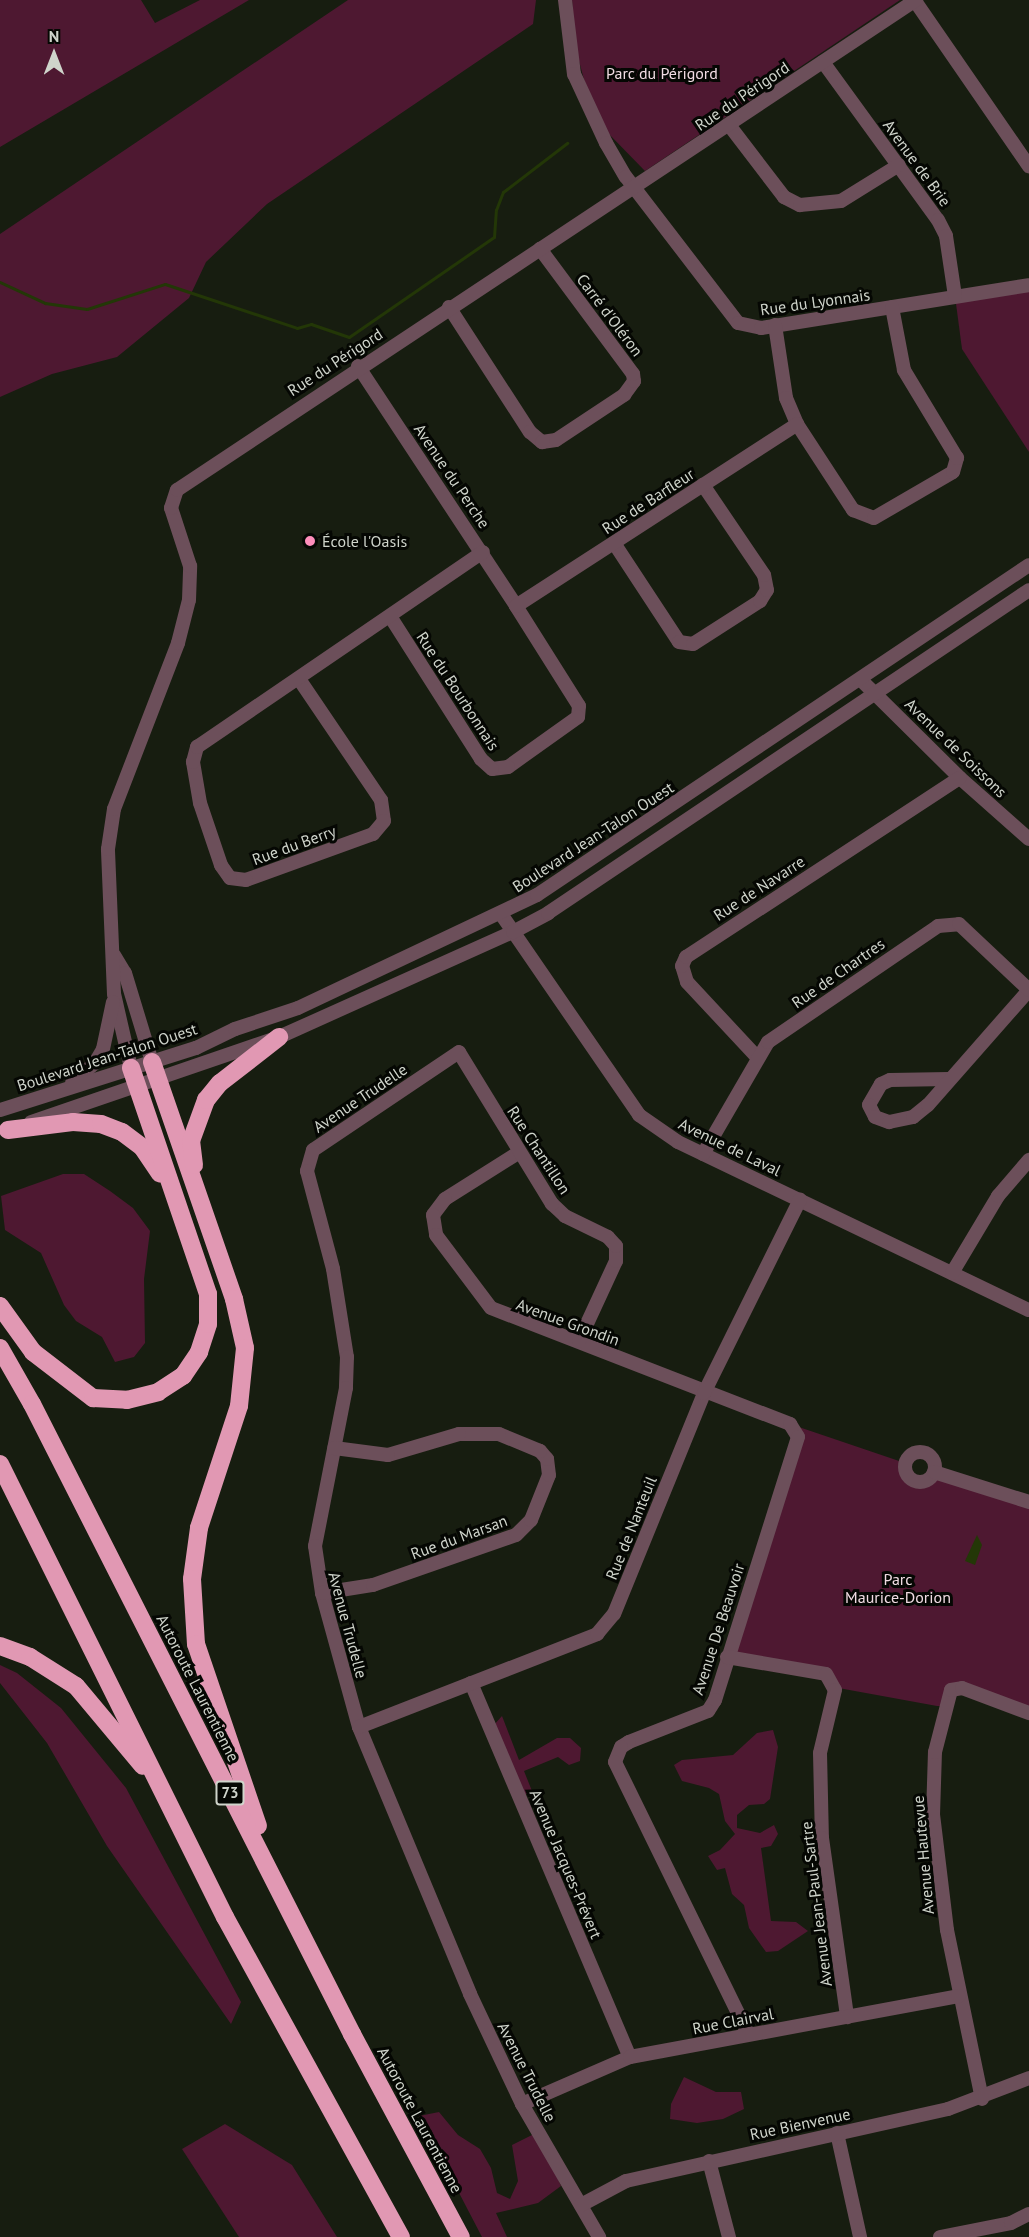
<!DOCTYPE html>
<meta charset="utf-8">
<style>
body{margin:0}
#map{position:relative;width:1029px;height:2237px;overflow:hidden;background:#171d10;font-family:"PT Sans",sans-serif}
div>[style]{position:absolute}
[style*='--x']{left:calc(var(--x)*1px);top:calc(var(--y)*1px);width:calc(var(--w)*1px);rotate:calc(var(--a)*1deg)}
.green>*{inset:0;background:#4e1831}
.water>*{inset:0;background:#233707}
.stream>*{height:3px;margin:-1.5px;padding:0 1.5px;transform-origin:1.5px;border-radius:1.5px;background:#233707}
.minor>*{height:14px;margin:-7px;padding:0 7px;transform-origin:7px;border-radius:7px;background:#6c4f5a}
.minor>.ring{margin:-7px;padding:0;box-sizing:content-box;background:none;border:14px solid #6c4f5a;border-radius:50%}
.highway>*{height:18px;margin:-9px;padding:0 9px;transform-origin:9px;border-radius:9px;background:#e198b3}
.dots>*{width:16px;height:16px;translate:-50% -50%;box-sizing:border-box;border:3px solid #050703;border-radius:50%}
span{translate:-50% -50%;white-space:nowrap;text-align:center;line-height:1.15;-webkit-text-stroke:6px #050703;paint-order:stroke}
.shield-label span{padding:2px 4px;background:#050703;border:2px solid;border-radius:4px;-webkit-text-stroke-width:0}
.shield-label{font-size:15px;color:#cfd4cb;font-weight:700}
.park-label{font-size:16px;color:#f1dce3}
.street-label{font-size:16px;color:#cfd4cb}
.poi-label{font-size:16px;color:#cfd4cb}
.left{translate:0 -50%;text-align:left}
.north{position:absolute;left:24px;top:24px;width:60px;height:60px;-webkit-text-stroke:4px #050703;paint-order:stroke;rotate:0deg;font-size:16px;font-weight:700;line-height:24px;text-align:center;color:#cfd4cb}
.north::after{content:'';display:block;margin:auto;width:21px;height:27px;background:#cfd4cb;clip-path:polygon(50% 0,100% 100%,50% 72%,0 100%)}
</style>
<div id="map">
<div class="green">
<div style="clip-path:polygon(0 0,141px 0,155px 23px,200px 0,249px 0,0 147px)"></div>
<div style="clip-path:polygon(348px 0,536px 0,533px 24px,267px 204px,206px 262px,189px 298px,117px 357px,52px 374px,0 397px,0 234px)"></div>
<div style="clip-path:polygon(572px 0,900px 0,645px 171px,605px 130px,588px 94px,576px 50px)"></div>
<div style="clip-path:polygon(1029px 285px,1029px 452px,962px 349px,955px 296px)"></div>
<div style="clip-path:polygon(63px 1174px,84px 1174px,110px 1191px,133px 1208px,150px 1231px,144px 1279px,145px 1343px,134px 1357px,115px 1362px,102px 1337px,76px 1321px,64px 1305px,41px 1253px,5px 1230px,1px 1196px)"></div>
<div style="clip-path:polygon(790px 1424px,905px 1463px,905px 1472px,913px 1481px,924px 1482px,932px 1475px,1029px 1502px,1029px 1713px,962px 1688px,945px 1706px,937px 1706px,833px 1687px,826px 1674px,727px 1657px,798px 1442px)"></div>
<div style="clip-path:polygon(0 1665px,17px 1673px,61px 1708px,126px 1788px,241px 2002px,231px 2024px,107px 1846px,47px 1743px,0 1683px)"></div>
<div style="clip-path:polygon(502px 1716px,519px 1760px,557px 1738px,570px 1738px,581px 1748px,580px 1761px,569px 1765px,558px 1757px,524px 1771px,532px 1791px,523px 1796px,493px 1726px)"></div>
<div style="clip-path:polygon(773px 1730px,778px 1747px,770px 1799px,764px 1804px,749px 1805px,737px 1815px,737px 1828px,760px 1833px,774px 1825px,778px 1834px,771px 1846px,761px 1848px,771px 1921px,796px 1922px,808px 1931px,778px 1951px,766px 1952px,749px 1928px,744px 1905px,732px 1894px,725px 1868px,717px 1870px,708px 1856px,720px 1850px,735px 1834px,725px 1821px,719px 1794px,709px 1788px,682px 1781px,674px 1765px,682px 1760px,733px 1755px,757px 1733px)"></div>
<div style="clip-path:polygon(684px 2077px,716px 2092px,741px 2092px,744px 2109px,723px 2119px,697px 2123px,670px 2119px,671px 2104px)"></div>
<div style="clip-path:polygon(439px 2112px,458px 2135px,480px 2149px,491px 2168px,497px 2193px,510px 2199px,518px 2181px,512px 2145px,538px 2132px,561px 2186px,538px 2203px,496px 2213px,507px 2237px,482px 2237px,419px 2116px)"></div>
<div style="clip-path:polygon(225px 2124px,292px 2165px,337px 2237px,239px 2237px,182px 2149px)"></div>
</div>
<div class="water">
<div style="clip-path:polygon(977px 1535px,982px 1545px,975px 1565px,965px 1561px)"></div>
</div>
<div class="stream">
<div style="--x:0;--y:282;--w:50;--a:25"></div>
<div style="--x:45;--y:303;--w:42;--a:8.1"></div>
<div style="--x:87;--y:309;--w:82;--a:-17.8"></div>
<div style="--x:165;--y:284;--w:139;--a:18.4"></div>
<div style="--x:297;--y:328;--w:15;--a:-16"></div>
<div style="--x:311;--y:324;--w:40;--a:18.9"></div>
<div style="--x:349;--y:337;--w:176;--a:-34.6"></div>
<div style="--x:494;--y:237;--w:27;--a:-86"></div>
<div style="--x:496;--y:210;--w:19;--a:-69"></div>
<div style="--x:503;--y:192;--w:81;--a:-37.4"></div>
</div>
<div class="minor">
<div style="--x:565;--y:0;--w:75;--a:83.1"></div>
<div style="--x:574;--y:74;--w:76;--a:65.1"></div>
<div style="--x:606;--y:143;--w:39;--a:60"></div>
<div style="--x:626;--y:177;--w:184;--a:52.5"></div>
<div style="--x:738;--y:323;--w:24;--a:12"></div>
<div style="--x:761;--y:328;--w:271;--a:-9.1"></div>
<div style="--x:915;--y:1;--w:201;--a:55.4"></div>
<div style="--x:823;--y:62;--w:195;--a:54"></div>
<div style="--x:938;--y:220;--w:18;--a:63"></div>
<div style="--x:946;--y:236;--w:61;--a:81.5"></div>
<div style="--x:729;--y:125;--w:91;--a:52.6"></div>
<div style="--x:784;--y:197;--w:18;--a:27"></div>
<div style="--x:800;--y:205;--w:41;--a:-5.6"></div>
<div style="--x:841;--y:201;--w:68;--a:-31.8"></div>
<div style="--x:449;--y:307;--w:149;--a:57.1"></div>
<div style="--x:530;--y:432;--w:16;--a:40"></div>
<div style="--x:542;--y:442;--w:14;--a:-8"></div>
<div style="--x:556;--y:440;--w:82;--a:-33.5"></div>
<div style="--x:624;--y:395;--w:17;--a:-54"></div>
<div style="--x:634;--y:381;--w:7;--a:-98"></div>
<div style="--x:633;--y:374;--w:156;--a:-126.6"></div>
<div style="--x:775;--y:325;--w:74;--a:81.4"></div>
<div style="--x:786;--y:398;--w:28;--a:67"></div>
<div style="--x:797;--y:424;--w:103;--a:56.9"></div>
<div style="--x:853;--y:510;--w:22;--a:21"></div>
<div style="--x:874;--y:518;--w:91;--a:-30.2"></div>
<div style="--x:953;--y:472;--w:15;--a:-74"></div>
<div style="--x:957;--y:458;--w:103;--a:-121.1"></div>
<div style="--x:904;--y:370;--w:64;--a:-100.8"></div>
<div style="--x:358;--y:366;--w:287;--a:56.6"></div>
<div style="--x:516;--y:606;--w:118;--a:57.8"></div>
<div style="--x:579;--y:706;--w:11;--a:95"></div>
<div style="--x:578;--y:717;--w:86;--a:144.5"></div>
<div style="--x:508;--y:767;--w:16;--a:173"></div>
<div style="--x:492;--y:769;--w:15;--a:-138"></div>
<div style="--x:481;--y:759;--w:169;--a:-122.5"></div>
<div style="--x:614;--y:543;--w:118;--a:56.7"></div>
<div style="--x:679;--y:642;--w:14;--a:8"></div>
<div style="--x:693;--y:644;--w:80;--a:-32.7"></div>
<div style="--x:760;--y:601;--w:13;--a:-58"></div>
<div style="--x:767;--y:590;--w:15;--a:-101"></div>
<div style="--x:764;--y:575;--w:109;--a:-124.1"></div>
<div style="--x:516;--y:606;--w:335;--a:-32.9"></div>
<div style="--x:299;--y:679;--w:146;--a:55.9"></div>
<div style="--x:381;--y:800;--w:21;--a:82"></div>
<div style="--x:384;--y:821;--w:17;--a:130"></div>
<div style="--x:373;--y:834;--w:135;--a:160.1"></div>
<div style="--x:246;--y:880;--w:16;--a:-173"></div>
<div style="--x:230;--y:878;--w:16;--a:-125"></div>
<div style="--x:221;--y:865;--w:65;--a:-108.7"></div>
<div style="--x:200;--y:803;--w:42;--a:-99.7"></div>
<div style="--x:193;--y:762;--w:16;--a:-75"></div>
<div style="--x:197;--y:747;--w:346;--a:-34.3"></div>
<div style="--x:861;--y:680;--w:139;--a:44.7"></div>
<div style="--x:960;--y:778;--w:92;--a:41.5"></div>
<div style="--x:501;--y:914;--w:244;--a:55.5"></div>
<div style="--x:639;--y:1115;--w:47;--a:34.7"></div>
<div style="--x:678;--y:1142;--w:389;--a:25.6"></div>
<div style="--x:114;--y:955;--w:21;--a:59"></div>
<div style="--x:125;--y:973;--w:93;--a:73.1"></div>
<div style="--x:756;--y:1056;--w:101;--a:-133"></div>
<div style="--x:687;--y:982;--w:17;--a:-107"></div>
<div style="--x:682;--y:966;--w:10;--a:-66"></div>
<div style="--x:686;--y:957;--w:327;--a:-33.2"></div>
<div style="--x:131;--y:1068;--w:76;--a:-102.9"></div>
<div style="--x:114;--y:994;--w:145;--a:-92.4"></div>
<div style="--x:108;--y:849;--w:40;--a:-81.5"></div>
<div style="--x:114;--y:809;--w:178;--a:-68.9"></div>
<div style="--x:178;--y:643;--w:44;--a:-75.7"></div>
<div style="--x:189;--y:600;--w:34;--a:-88"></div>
<div style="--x:190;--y:566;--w:61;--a:-108.1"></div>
<div style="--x:171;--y:508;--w:19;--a:-72"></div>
<div style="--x:177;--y:490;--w:887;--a:-33.55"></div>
<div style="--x:949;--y:1079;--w:59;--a:179"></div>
<div style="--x:890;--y:1080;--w:10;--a:156"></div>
<div style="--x:881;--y:1084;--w:24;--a:120"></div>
<div style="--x:869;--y:1105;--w:13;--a:63"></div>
<div style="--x:875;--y:1117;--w:15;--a:20"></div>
<div style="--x:889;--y:1122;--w:25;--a:-12"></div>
<div style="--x:913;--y:1117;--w:19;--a:-39"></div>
<div style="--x:928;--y:1105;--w:153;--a:-48.7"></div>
<div style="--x:72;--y:1083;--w:30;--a:-41"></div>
<div style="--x:95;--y:1063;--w:16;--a:-60"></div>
<div style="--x:103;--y:1049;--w:48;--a:-78"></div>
<div style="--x:0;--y:1110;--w:206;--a:-17.6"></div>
<div style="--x:196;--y:1048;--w:43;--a:-26"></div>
<div style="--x:235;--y:1029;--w:66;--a:-18.4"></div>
<div style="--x:298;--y:1008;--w:264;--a:-25.3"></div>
<div style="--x:537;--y:895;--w:592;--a:-33.85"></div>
<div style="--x:31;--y:1122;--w:262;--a:-18.9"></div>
<div style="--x:279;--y:1037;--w:256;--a:-24.2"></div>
<div style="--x:513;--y:932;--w:40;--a:-28"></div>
<div style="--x:548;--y:913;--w:579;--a:-33.88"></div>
<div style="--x:518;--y:1153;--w:86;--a:147.8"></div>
<div style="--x:445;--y:1199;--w:20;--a:127"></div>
<div style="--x:433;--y:1215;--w:20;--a:81"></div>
<div style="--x:436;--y:1235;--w:91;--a:53"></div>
<div style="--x:491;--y:1308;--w:321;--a:21.2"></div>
<div style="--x:790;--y:1424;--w:15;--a:58"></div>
<div style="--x:798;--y:1437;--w:276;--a:107.5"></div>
<div style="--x:715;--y:1700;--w:13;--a:122"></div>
<div style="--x:708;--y:1711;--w:85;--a:158.6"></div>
<div style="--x:629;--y:1742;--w:9;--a:148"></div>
<div style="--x:621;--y:1747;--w:16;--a:112"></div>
<div style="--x:615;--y:1762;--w:303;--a:63.9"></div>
<div style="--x:703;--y:1154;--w:129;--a:-59.9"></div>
<div style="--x:768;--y:1042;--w:206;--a:-34.3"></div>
<div style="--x:938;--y:926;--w:21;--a:-5"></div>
<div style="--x:959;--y:924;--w:96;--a:43.3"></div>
<div style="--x:952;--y:1273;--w:90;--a:-59.1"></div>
<div style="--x:998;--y:1196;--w:48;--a:-49.3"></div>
<div style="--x:579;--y:1341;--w:88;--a:-65.2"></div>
<div style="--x:616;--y:1261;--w:15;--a:-90"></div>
<div style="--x:616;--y:1246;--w:12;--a:-132"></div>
<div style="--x:608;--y:1237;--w:48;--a:-154"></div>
<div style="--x:565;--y:1216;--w:18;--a:-137"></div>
<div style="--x:552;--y:1204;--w:178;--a:-121.5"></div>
<div style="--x:459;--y:1052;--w:176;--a:146.1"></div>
<div style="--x:313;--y:1150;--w:22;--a:106"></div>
<div style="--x:307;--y:1171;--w:101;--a:75.1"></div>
<div style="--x:333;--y:1269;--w:89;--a:81"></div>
<div style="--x:347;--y:1357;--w:31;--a:92"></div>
<div style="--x:346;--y:1388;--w:161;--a:101.1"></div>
<div style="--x:315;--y:1546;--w:48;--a:81.5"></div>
<div style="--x:322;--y:1593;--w:139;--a:74.6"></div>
<div style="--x:359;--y:1727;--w:289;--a:67.4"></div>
<div style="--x:470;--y:1994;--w:122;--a:64.7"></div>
<div style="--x:522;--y:2104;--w:154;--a:59.9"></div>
<div class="ring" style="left:905px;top:1452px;width:16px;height:16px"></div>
<div style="--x:934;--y:1472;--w:100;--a:17.5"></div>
<div style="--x:322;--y:1593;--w:52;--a:-8.9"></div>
<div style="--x:373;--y:1585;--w:151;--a:-19.3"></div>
<div style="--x:516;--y:1535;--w:21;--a:-45"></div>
<div style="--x:531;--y:1520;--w:48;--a:-68.2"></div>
<div style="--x:549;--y:1475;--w:16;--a:-97"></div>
<div style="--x:547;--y:1459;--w:11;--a:-131"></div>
<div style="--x:540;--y:1451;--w:44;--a:-157.5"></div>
<div style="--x:499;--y:1434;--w:40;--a:180"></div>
<div style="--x:459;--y:1434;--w:74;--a:163.5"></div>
<div style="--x:388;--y:1455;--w:54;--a:-172.6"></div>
<div style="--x:727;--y:1657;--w:100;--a:9.7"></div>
<div style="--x:826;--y:1674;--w:18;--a:61"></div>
<div style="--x:835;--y:1690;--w:65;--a:103.4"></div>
<div style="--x:820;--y:1753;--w:85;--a:88.7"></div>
<div style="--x:822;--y:1838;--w:181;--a:82"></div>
<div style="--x:471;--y:1683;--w:406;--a:67"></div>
<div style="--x:359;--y:1727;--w:256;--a:-21.3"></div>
<div style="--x:597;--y:1634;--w:26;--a:-50"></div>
<div style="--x:614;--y:1614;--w:239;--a:-67.8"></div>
<div style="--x:704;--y:1393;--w:216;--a:-63.6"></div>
<div style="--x:982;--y:2099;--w:173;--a:-101.7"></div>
<div style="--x:947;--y:1930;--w:116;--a:-96.9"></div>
<div style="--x:933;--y:1815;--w:63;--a:-88.2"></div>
<div style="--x:935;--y:1752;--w:64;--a:-75.5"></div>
<div style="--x:951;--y:1690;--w:11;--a:-10"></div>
<div style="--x:962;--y:1688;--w:72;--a:20.5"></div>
<div style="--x:522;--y:2104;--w:118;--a:-23.5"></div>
<div style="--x:630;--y:2057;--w:334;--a:-10.5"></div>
<div style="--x:837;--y:2133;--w:107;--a:77.5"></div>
<div style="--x:709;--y:2161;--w:79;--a:75.3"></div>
<div style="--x:581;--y:2205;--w:51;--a:-28.1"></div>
<div style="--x:626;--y:2181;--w:330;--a:-12.6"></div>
<div style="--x:948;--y:2109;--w:87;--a:-20.9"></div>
<div style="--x:940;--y:2237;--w:72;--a:-11.2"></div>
<div style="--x:1011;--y:2223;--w:20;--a:-27"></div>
</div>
<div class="highway">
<div style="--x:152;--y:1062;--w:251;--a:70.9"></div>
<div style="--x:234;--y:1299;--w:50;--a:77.3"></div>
<div style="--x:245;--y:1348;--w:58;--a:95.9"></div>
<div style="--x:239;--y:1406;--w:128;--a:108.2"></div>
<div style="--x:199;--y:1528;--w:51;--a:97.8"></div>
<div style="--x:192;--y:1579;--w:65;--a:86.5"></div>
<div style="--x:196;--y:1644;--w:192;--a:71.2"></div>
<div style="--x:8;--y:1130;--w:65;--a:-7"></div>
<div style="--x:73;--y:1122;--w:28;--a:4"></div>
<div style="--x:101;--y:1124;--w:22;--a:21"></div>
<div style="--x:122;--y:1132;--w:25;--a:37"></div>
<div style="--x:142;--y:1147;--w:32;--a:56"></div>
<div style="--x:194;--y:1165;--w:24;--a:-97"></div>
<div style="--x:191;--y:1141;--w:44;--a:-69.9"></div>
<div style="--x:206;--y:1100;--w:22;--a:-51"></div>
<div style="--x:220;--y:1083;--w:75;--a:-37.9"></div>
<div style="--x:0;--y:1306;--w:57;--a:54.3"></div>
<div style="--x:33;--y:1352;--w:76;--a:37.5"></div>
<div style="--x:93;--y:1398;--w:34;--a:3"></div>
<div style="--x:127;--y:1400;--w:32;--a:-14"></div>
<div style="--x:158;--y:1392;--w:30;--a:-33"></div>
<div style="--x:183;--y:1376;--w:29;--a:-56"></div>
<div style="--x:199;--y:1352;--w:29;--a:-72"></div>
<div style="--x:208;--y:1324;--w:30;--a:-90"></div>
<div style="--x:208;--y:1294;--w:239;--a:-108.8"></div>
<div style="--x:0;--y:1348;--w:64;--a:60.3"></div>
<div style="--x:32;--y:1404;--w:707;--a:63.07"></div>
<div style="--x:352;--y:2034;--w:230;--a:61.8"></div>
<div style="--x:0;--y:1464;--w:506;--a:63.59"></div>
<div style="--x:225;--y:1917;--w:365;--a:61.2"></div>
<div style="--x:0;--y:1646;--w:32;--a:20"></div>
<div style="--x:30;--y:1657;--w:54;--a:32.2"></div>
<div style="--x:76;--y:1686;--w:104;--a:50.1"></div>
</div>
<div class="dots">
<div style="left:310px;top:541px;background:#fe8ebb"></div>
</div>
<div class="shield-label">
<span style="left:230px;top:1793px">73</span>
</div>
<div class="park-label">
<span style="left:662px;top:73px">Parc du Périgord</span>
<span style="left:898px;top:1588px">Parc<br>Maurice-Dorion</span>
</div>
<div class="street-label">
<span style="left:742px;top:96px;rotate:-34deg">Rue du Périgord</span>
<span style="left:917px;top:163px;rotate:54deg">Avenue de Brie</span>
<span style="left:815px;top:302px;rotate:-8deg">Rue du Lyonnais</span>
<span style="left:610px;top:315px;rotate:53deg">Carré d'Oléron</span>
<span style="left:335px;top:362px;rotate:-33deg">Rue du Périgord</span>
<span style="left:452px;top:476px;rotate:56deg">Avenue du Perche</span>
<span style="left:648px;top:501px;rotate:-33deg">Rue de Barfleur</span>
<span style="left:458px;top:691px;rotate:57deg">Rue du Bourbonnais</span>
<span style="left:956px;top:748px;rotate:44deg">Avenue de Soissons</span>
<span style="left:593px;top:837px;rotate:-33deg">Boulevard Jean-Talon Ouest</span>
<span style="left:294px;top:845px;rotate:-20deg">Rue du Berry</span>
<span style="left:759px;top:888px;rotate:-33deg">Rue de Navarre</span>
<span style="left:838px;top:973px;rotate:-35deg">Rue de Chartres</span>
<span style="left:107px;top:1057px;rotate:-18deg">Boulevard Jean-Talon Ouest</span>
<span style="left:360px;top:1098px;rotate:-34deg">Avenue Trudelle</span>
<span style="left:730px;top:1147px;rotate:26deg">Avenue de Laval</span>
<span style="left:539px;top:1150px;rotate:57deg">Rue Chantillon</span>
<span style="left:568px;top:1322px;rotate:20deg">Avenue Grondin</span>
<span style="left:631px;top:1528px;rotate:-68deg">Rue de Nanteuil</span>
<span style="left:459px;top:1537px;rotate:-20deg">Rue du Marsan</span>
<span style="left:348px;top:1625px;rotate:75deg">Avenue Trudelle</span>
<span style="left:718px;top:1629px;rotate:-72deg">Avenue De Beauvoir</span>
<span style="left:198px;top:1688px;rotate:63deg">Autoroute Laurentienne</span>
<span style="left:923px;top:1855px;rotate:-95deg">Avenue Hautevue</span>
<span style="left:566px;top:1864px;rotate:67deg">Avenue Jacques-Prévert</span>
<span style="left:816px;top:1904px;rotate:-97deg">Avenue Jean-Paul-Sartre</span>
<span style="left:733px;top:2021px;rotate:-11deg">Rue Clairval</span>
<span style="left:527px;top:2072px;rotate:63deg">Avenue Trudelle</span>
<span style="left:420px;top:2120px;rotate:62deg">Autoroute Laurentienne</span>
<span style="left:800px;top:2124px;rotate:-12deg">Rue Bienvenue</span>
</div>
<div class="poi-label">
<span class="left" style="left:322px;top:541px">École l'Oasis</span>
</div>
<div class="north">N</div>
</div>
